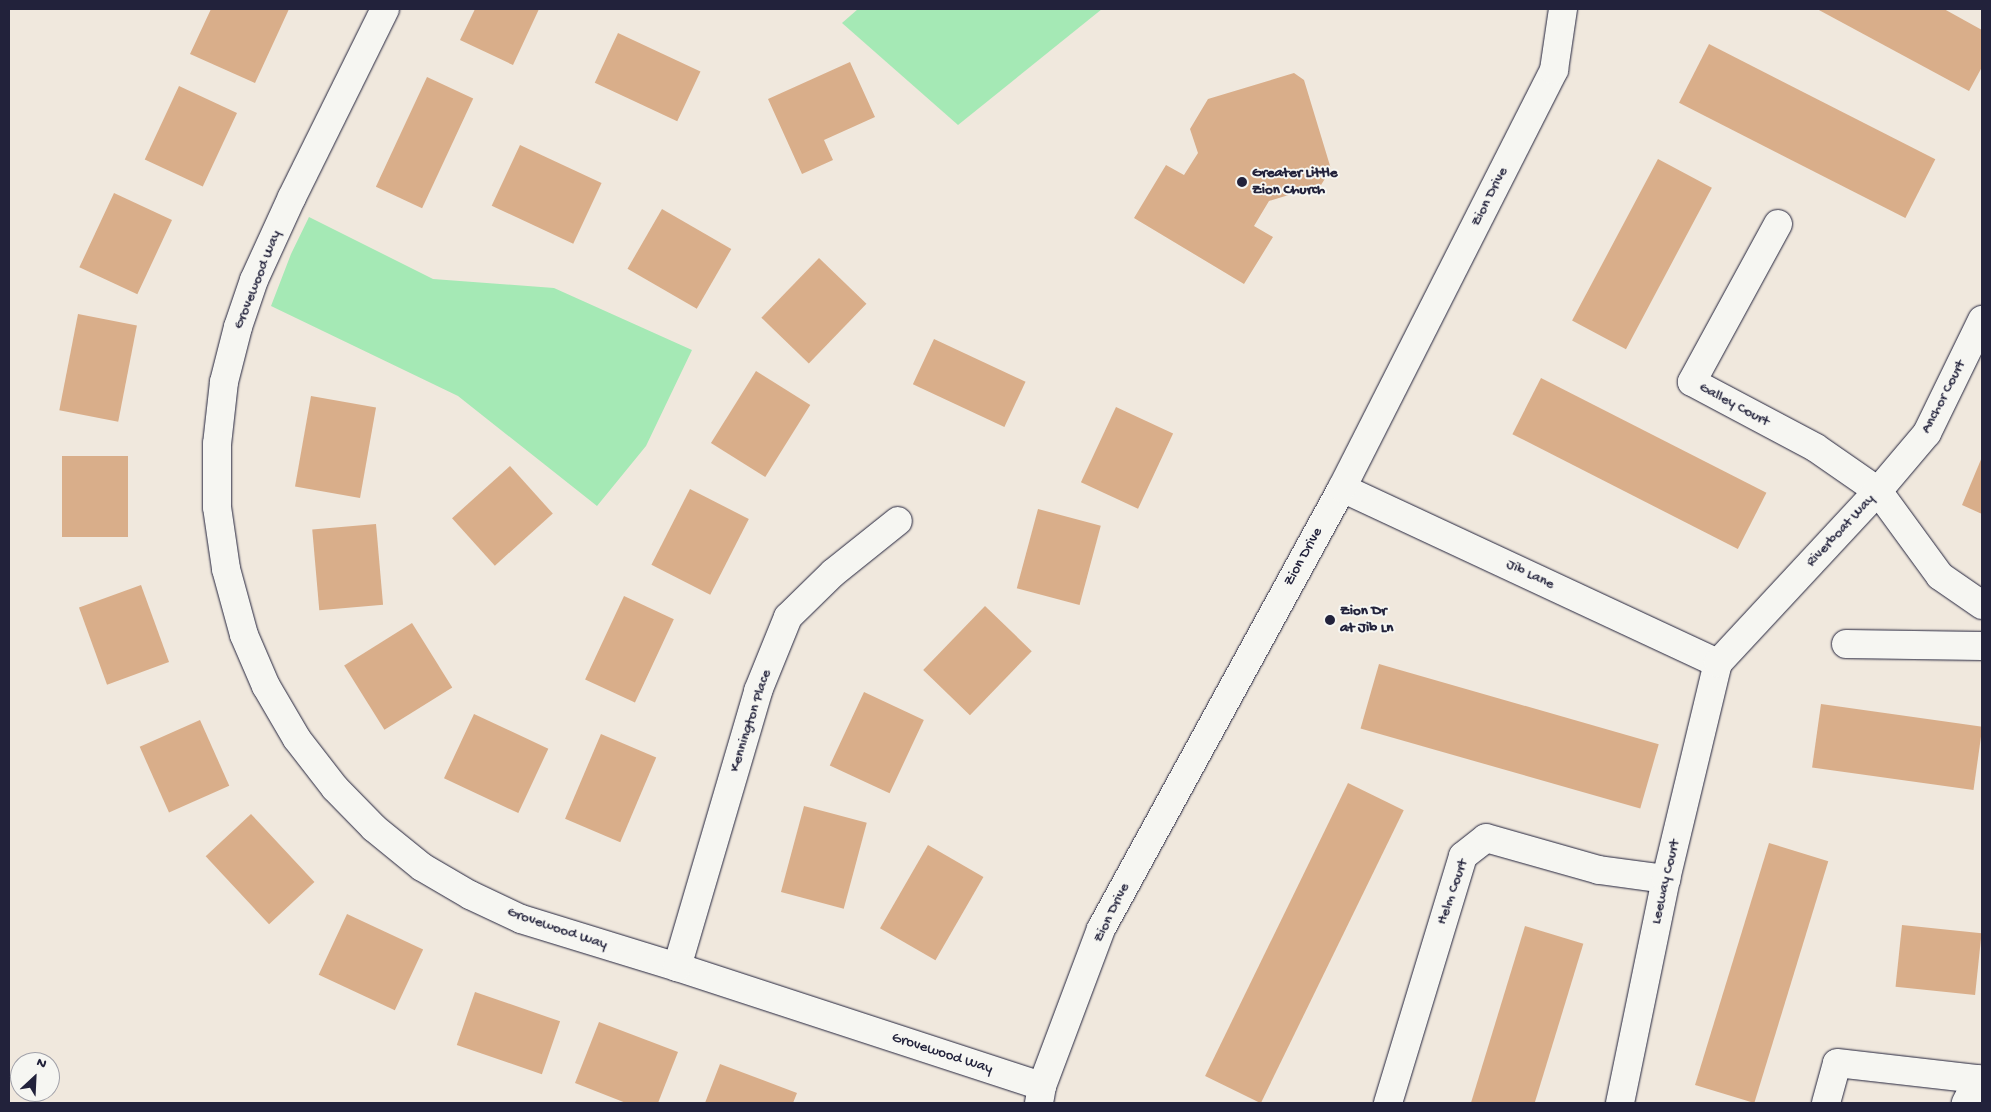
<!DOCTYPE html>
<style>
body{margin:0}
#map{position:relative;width:1991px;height:1112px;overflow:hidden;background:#f0e8dd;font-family:"Gochi Hand",sans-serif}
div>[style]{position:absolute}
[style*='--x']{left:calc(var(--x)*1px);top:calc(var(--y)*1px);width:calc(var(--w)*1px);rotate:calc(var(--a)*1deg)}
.green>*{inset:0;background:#a5e9b5}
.building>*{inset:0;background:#d9ae8a;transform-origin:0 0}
.roads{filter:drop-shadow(0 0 1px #22223b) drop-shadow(0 0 1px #22223b)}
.minor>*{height:28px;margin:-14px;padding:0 14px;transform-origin:14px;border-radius:14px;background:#f6f6f2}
.dots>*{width:14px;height:14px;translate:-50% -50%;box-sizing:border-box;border:2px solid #f6f6f2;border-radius:50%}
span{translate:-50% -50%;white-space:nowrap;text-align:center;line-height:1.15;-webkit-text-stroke:4px #f6f6f2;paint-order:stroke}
.poi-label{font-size:15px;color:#22223b;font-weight:700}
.left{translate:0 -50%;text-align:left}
.street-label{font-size:15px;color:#22223b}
.frame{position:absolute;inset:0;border:10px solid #22223b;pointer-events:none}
.north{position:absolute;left:10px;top:1052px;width:50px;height:50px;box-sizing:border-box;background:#f6f6f2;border:1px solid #a1a1a9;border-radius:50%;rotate:25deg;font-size:14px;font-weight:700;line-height:20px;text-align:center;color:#22223b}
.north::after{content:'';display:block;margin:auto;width:18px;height:22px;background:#22223b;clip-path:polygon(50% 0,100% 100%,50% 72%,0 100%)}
</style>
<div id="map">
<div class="green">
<div style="clip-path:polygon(858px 9px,1102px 9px,958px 125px,842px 23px)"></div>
<div style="clip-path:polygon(309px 217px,433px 279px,554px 288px,692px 350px,646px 446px,597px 506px,458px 396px,271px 306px,291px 254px)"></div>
</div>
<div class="building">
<div style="clip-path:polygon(211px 9px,289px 9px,255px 83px,190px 54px)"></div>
<div style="clip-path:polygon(475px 9px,539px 9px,513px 65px,460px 40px)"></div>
<div style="clip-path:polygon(1817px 9px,1944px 9px,1982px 30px,1982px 67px,1969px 91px)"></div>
<div style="left:618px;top:33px;width:91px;height:55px;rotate:25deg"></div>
<div style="left:1709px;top:44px;width:254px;height:66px;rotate:27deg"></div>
<div style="clip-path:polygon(850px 62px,875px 117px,824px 140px,833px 160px,802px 174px,768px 99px)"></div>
<div style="clip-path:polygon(1294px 73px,1304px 80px,1331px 169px,1321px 185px,1269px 201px,1254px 226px,1273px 237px,1244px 284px,1134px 218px,1166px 165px,1184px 175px,1198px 153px,1190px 129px,1208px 99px)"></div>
<div style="left:427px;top:77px;width:51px;height:121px;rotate:25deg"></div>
<div style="left:179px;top:86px;width:64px;height:81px;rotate:25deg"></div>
<div style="left:520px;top:145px;width:90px;height:67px;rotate:25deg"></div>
<div style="left:1658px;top:159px;width:61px;height:183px;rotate:28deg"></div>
<div style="left:114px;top:193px;width:64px;height:82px;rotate:25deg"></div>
<div style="left:662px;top:209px;width:80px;height:69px;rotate:30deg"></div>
<div style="left:819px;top:258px;width:66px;height:83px;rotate:44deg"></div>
<div style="left:78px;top:314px;width:60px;height:98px;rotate:11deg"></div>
<div style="left:934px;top:339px;width:101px;height:50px;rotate:25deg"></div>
<div style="left:756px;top:371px;width:64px;height:85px;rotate:32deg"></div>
<div style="left:1541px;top:378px;width:253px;height:63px;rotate:27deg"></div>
<div style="left:311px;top:396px;width:66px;height:92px;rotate:10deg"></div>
<div style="left:1116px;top:407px;width:63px;height:83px;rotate:25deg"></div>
<div style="left:62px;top:456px;width:66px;height:81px"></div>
<div style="clip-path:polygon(1982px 457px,1982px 514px,1962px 505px)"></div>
<div style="left:510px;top:466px;width:64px;height:78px;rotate:48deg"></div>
<div style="left:690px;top:489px;width:66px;height:85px;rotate:27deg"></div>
<div style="left:1038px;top:509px;width:65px;height:82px;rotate:15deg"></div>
<div style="left:376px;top:524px;width:81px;height:64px;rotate:85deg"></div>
<div style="left:141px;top:585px;width:82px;height:66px;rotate:70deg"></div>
<div style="left:624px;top:596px;width:55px;height:92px;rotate:25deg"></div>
<div style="left:985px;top:606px;width:65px;height:89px;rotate:44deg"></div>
<div style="left:412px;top:623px;width:76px;height:80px;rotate:58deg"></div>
<div style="left:1379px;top:664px;width:291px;height:67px;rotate:16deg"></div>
<div style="left:864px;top:692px;width:66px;height:81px;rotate:25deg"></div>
<div style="left:1821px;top:704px;width:163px;height:64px;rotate:8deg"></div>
<div style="left:474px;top:714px;width:82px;height:71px;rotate:25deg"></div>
<div style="left:200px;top:720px;width:72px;height:66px;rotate:66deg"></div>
<div style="left:601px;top:734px;width:60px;height:92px;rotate:23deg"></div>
<div style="left:1348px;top:783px;width:62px;height:326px;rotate:26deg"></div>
<div style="left:804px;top:806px;width:65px;height:89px;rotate:15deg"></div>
<div style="left:251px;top:814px;width:93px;height:62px;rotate:47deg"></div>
<div style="left:1769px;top:843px;width:62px;height:253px;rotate:17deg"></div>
<div style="left:928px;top:845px;width:64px;height:96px;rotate:30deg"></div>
<div style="left:347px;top:914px;width:84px;height:67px;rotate:25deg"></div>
<div style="left:1902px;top:925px;width:80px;height:62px;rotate:6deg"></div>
<div style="left:1525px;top:926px;width:61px;height:185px;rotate:17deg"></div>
<div style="left:475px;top:992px;width:90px;height:56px;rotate:19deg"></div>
<div style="clip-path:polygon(599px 1022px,678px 1052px,658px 1103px,626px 1103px,575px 1083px)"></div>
<div style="clip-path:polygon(720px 1064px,797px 1093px,793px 1103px,705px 1103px)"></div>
</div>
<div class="roads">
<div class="minor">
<div style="--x:385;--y:9;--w:210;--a:116.3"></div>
<div style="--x:292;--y:197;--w:91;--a:114.6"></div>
<div style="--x:254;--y:280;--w:50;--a:108.8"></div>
<div style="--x:238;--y:327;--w:57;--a:104.3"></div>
<div style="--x:224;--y:382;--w:62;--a:96.4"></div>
<div style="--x:217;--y:444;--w:63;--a:90"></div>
<div style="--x:217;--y:507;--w:63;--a:81.7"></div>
<div style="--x:226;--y:569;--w:68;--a:74.7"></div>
<div style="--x:244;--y:635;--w:56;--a:66.7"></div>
<div style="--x:266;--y:686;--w:61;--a:59.7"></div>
<div style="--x:297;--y:739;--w:62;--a:52.2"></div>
<div style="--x:335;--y:788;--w:56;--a:45.7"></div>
<div style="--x:374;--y:828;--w:62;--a:39.1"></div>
<div style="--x:422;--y:867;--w:56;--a:30.3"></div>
<div style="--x:470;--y:895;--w:56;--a:25.2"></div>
<div style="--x:521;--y:919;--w:163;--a:17.1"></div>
<div style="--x:677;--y:967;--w:384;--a:18.1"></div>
<div style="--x:1778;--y:224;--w:180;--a:118.6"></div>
<div style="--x:1692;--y:382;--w:140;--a:28"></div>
<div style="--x:1816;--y:448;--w:75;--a:34.7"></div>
<div style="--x:1878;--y:491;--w:105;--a:53.9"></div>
<div style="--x:1940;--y:576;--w:51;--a:34.6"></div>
<div style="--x:1342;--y:488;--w:415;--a:25"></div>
<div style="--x:1846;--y:644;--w:136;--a:0.8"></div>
<div style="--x:677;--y:967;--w:288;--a:-73.6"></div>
<div style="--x:758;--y:691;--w:80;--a:-67.9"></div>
<div style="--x:788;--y:617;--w:63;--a:-44.4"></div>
<div style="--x:833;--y:573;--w:83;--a:-38.7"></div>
<div style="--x:1039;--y:1103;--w:17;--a:-80"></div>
<div style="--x:1042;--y:1086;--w:168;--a:-69.4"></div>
<div style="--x:1101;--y:929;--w:503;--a:-61.34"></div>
<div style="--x:1342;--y:488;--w:469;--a:-63.1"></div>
<div style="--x:1554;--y:70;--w:62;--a:-81.6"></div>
<div style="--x:1388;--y:1103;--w:258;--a:-73.1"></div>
<div style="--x:1463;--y:856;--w:29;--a:-38"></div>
<div style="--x:1486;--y:838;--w:117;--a:15.8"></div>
<div style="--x:1599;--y:870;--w:68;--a:7.7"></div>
<div style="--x:1620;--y:1103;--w:229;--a:-78.4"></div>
<div style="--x:1666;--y:879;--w:222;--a:-76.5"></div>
<div style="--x:1718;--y:663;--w:235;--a:-47.1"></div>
<div style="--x:1878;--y:491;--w:76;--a:-49.8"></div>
<div style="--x:1927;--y:433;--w:126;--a:-64"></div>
<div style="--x:1826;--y:1103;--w:41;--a:-74.6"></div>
<div style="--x:1837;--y:1063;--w:142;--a:6.5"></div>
<div style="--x:1978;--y:1079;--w:27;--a:117"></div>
</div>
</div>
<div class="dots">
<div style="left:1242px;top:182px;background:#22223b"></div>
<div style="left:1330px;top:620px;background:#22223b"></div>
</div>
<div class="poi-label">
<span class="left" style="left:1252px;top:182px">Greater Little<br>Zion Church</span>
<span class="left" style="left:1340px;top:620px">Zion Dr<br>at Jib Ln</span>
</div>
<div class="street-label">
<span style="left:1490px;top:197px;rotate:-63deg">Zion Drive</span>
<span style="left:258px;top:280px;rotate:-68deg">Grovewood Way</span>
<span style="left:1944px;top:397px;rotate:-63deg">Anchor Court</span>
<span style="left:1734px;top:405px;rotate:28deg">Galley Court</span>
<span style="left:1841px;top:531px;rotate:-47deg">Riverboat Way</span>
<span style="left:1304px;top:557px;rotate:-61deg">Zion Drive</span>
<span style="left:1530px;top:575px;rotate:25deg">Jib Lane</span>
<span style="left:751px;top:721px;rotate:-72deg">Kennington Place</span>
<span style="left:1666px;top:882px;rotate:-77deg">Leeway Court</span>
<span style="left:1453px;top:892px;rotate:-71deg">Helm Court</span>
<span style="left:1112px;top:913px;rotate:-64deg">Zion Drive</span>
<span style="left:557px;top:929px;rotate:19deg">Grovewood Way</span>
<span style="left:942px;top:1054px;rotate:18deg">Grovewood Way</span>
</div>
<div class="frame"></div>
<div class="north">N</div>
</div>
